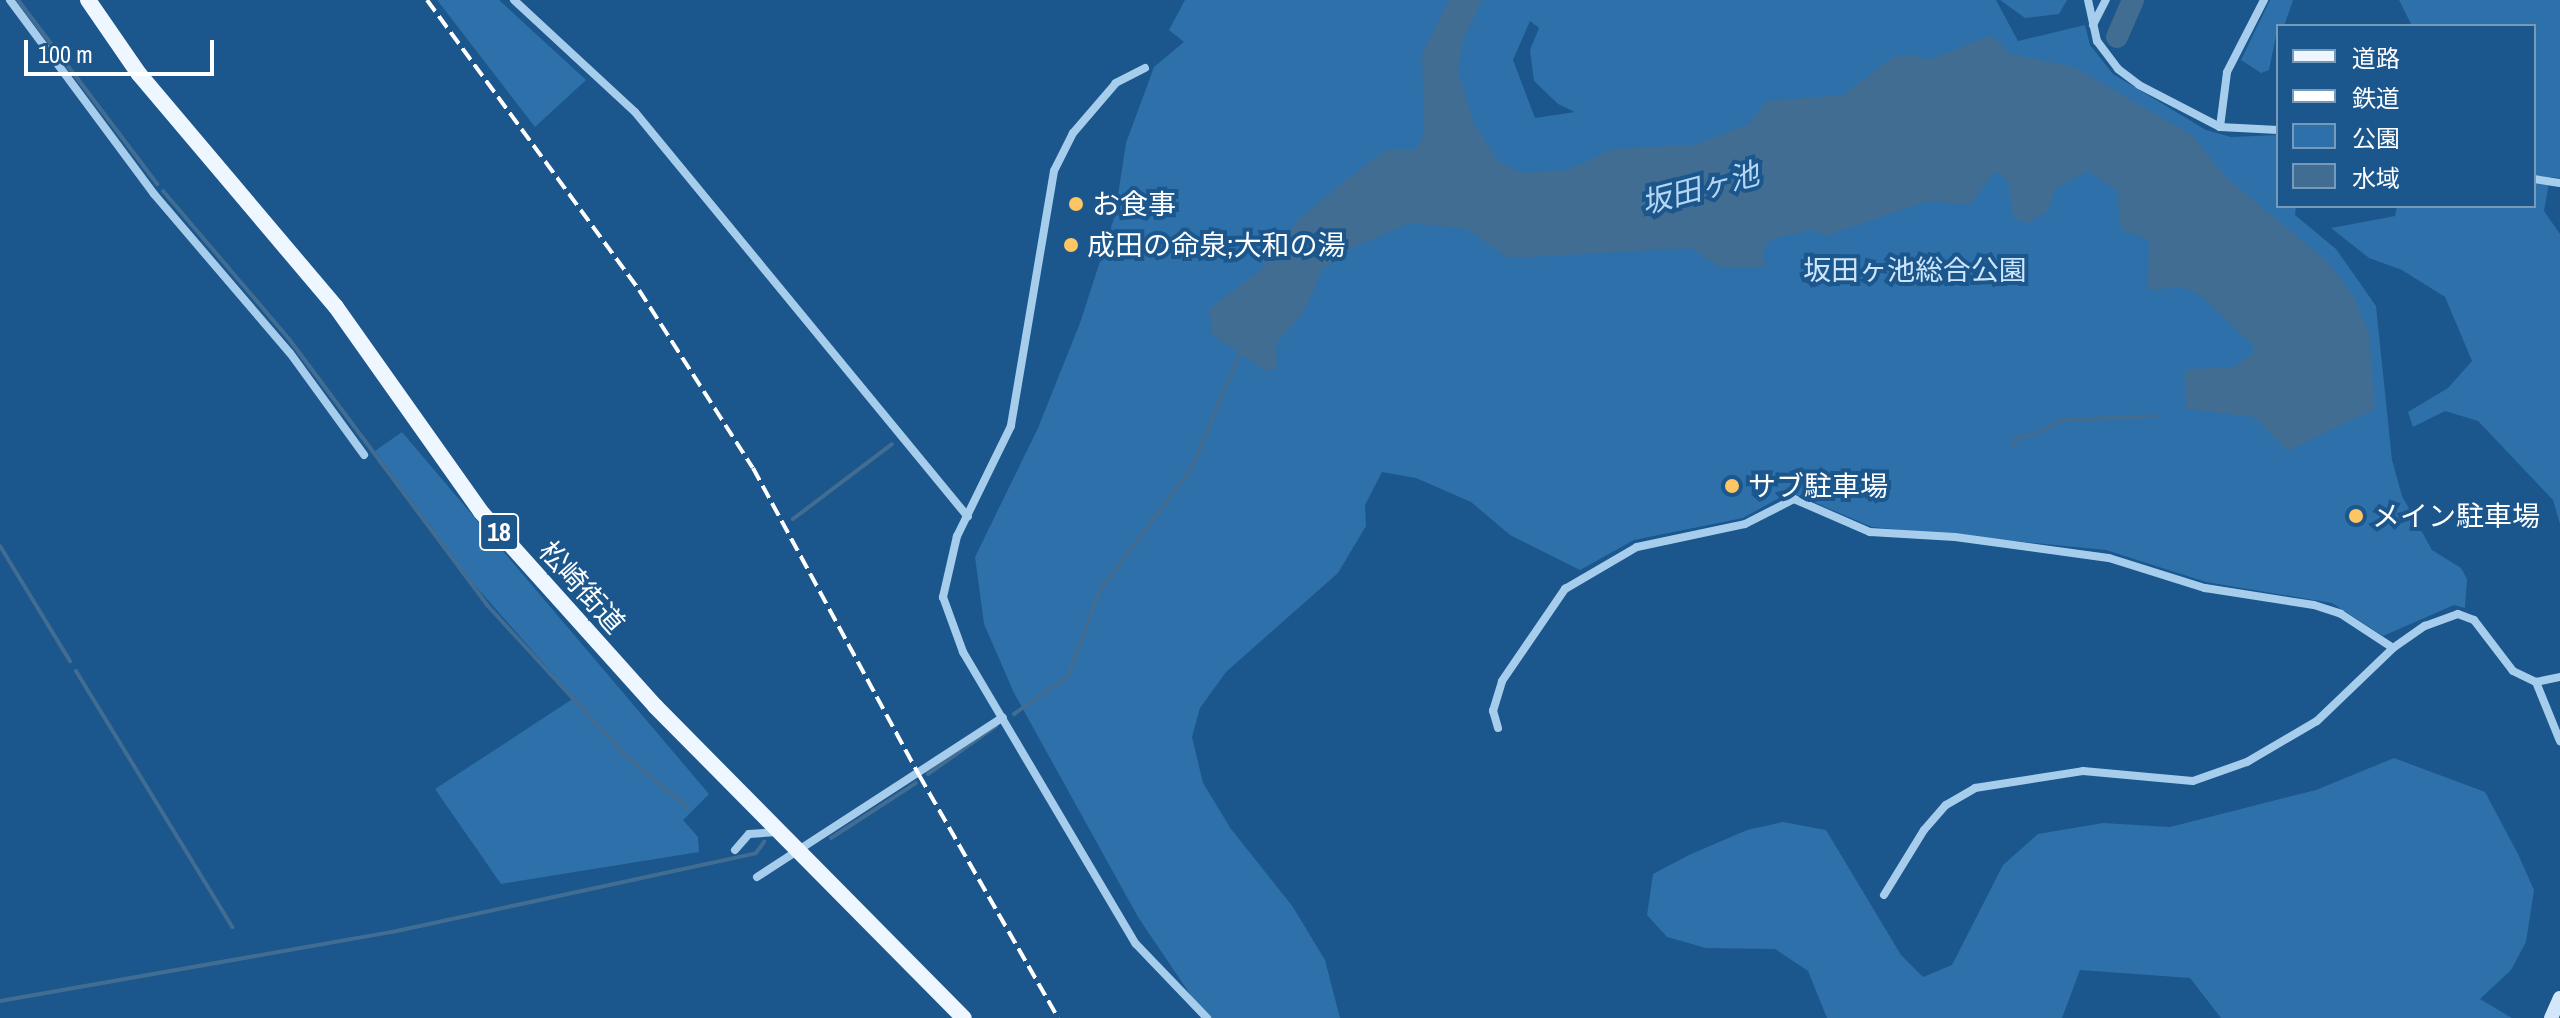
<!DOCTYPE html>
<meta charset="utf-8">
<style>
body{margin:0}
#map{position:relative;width:2560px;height:1018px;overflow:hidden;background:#1b568c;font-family:"Archivo Narrow","Noto Sans JP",sans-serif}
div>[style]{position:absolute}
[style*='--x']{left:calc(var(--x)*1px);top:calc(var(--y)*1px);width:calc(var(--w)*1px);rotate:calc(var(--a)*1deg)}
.green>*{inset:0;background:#2e70aa}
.water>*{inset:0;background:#426d93}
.stream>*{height:4px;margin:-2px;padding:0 2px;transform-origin:2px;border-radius:2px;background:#426d93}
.river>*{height:22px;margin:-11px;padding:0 11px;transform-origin:11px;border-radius:11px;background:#426d93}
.street>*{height:8px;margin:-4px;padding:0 4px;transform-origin:4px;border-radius:4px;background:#a7cded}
.secondary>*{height:14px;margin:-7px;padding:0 7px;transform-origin:7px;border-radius:7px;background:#d4e7fa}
.primary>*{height:16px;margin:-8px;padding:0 8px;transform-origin:8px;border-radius:8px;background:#eef6ff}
.rail>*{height:4px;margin-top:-2px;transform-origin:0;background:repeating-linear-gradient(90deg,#fff 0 14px,transparent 0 20px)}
.dots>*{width:22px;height:22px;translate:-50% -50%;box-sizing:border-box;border:4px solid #1b568c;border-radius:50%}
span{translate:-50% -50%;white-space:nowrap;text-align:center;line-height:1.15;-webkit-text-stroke:8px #1b568c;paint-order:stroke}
.shield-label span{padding:2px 6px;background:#1b568c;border:2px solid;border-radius:6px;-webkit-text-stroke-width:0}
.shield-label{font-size:26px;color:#fff;font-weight:700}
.poi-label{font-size:28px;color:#fff}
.left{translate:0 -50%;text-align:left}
.park-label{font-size:28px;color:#cde5fa}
.street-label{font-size:28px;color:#fff}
.water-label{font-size:30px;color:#b3d7f4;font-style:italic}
.legend{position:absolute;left:2276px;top:24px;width:260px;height:184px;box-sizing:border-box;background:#1b568c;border:2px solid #769aba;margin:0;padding:10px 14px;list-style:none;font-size:24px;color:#fff}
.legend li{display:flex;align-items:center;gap:16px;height:40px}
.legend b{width:40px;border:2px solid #769aba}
.scale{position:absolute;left:24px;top:40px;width:190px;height:36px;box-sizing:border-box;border:4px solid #fff;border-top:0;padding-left:10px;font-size:24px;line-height:28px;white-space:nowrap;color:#fff;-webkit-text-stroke:6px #1b568c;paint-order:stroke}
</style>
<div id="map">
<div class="green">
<div style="clip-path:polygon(437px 0,499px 0,586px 80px,535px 127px)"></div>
<div style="clip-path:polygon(evenodd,1185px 0,1996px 0,2018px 41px,2085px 25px,2090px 45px,2113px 74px,2206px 130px,2231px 137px,2278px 135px,2278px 206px,2296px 206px,2295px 215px,2336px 249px,2376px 306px,2392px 460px,2402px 496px,2432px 550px,2461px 568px,2467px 579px,2465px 608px,2454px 605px,2383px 636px,2332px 603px,2206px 582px,2106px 550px,1872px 527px,1790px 492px,1743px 518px,1634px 540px,1580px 570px,1510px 535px,1471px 502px,1416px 478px,1382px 472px,1365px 505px,1366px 526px,1338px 573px,1226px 672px,1200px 708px,1192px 737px,1203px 783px,1231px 829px,1293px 907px,1325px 960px,1340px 1018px,1206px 1018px,1138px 917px,1014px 693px,984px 624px,975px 557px,1038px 428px,1080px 323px,1115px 215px,1126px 143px,1154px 67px,1184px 42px,1169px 30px,1185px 0,1530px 21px,1539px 28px,1530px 50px,1534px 81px,1558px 104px,1575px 112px,1535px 118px,1513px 60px,1530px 21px)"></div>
<div style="clip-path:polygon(2000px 0,2067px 0,2059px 14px,2025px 18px)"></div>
<div style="clip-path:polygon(2270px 0,2293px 0,2284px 26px,2278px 26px,2269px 70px,2261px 73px,2241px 60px)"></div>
<div style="clip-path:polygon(2399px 0,2560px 0,2560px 178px,2550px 177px,2544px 211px,2560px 234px,2560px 524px,2553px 500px,2478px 421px,2445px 411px,2413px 427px,2408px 412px,2448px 388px,2472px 361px,2445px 297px,2402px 270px,2369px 258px,2331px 228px,2395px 216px,2397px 206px,2534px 206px,2534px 26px,2412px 26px)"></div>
<div style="clip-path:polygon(402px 432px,709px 794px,683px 820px,698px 837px,699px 852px,501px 884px,435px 789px,574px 698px,472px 582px,375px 451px)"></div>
<div style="clip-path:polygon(2394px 758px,2485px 792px,2518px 854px,2534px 890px,2526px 942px,2511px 970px,2480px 999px,2512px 1018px,2221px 1018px,2190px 978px,2080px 970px,2062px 1018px,1827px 1018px,1808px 971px,1775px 949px,1706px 948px,1667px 937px,1647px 915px,1653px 874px,1689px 855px,1747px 830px,1783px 822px,1826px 830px,1901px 955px,1923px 977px,1952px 965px,2003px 865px,2038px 834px,2103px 823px,2170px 827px,2316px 790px)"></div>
</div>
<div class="water">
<div style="clip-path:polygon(1449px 0,1482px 0,1463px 39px,1458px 70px,1474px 124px,1499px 162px,1522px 173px,1567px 170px,1613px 149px,1693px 145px,1749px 124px,1767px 101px,1843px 95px,1895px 56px,1913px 54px,1928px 60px,1992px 35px,2011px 54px,2074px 67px,2192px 135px,2224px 175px,2329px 263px,2354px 297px,2369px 333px,2375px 409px,2287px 451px,2255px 417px,2186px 409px,2185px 369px,2234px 367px,2253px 353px,2253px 345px,2199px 294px,2180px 287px,2148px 290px,2149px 240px,2121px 229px,2117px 191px,2088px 171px,2056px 188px,2048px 211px,2029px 223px,2014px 219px,2008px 181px,1995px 171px,1970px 205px,1928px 201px,1826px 236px,1811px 230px,1771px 239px,1763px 251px,1765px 268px,1720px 268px,1692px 248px,1509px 258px,1467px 229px,1410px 223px,1354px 247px,1322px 270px,1304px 312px,1276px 343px,1277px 369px,1266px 371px,1211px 334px,1210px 308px,1258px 272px,1299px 219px,1350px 177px,1387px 149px,1416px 149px,1424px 136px,1422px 54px)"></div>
</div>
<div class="stream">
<div style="--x:18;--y:0;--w:231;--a:52.9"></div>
<div style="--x:163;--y:191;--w:194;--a:49.6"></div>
<div style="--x:289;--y:339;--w:332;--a:53.3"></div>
<div style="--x:487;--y:605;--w:202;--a:47.4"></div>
<div style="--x:624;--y:754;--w:84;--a:40.2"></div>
<div style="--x:2014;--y:445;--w:8;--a:-76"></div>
<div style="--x:2016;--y:437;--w:16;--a:-4"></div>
<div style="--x:2032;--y:436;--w:36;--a:-27"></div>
<div style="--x:2064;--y:420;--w:93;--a:-2.5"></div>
<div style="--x:793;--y:519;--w:124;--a:-37.1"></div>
<div style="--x:0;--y:546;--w:135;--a:58.7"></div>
<div style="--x:76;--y:671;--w:300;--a:58.6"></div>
<div style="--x:1014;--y:714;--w:66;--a:-35.1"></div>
<div style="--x:1068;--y:676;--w:90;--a:-69.7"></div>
<div style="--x:1099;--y:592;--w:154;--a:-53.2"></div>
<div style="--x:1191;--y:469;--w:128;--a:-67"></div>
<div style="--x:928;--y:774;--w:83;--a:-35.2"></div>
<div style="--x:831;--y:838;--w:101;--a:-32.9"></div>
<div style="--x:0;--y:1001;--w:398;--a:-10"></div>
<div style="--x:392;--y:932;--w:372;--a:-12.2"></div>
<div style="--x:756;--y:853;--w:14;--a:-54"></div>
</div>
<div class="river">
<div style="--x:2117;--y:37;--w:40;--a:-66.6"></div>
</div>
<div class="street">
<div style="--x:10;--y:0;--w:242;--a:53.4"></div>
<div style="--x:154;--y:194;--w:209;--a:49.5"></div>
<div style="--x:290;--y:353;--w:126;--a:54"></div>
<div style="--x:514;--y:0;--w:165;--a:42.8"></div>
<div style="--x:635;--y:112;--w:524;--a:50.57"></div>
<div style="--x:2088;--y:0;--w:42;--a:77.6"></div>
<div style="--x:2097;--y:41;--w:35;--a:53"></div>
<div style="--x:2118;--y:69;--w:26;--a:37"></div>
<div style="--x:2139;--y:85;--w:91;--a:27.4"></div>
<div style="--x:2220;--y:127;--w:58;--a:3"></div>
<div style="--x:2093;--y:25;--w:28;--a:-63"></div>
<div style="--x:1145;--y:68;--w:33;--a:153"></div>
<div style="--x:1116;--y:83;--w:66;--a:130.7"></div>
<div style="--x:1073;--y:133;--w:42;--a:116.6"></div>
<div style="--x:1054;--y:171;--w:259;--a:99.6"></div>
<div style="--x:1011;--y:426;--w:123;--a:116.1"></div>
<div style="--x:957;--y:536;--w:63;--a:102.9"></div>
<div style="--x:943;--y:597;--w:59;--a:70"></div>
<div style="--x:963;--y:652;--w:339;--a:59.4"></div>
<div style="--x:1136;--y:944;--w:103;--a:46.2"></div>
<div style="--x:2220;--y:127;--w:55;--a:-82.7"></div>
<div style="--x:2227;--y:72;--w:81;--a:-62.8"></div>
<div style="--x:2534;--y:179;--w:26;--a:9"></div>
<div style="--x:2536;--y:682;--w:25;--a:-12"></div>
<div style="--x:1498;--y:728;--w:18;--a:-106"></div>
<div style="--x:1493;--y:711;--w:31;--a:-73"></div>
<div style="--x:1502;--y:681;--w:112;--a:-55.6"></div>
<div style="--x:1565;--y:589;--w:83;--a:-30.3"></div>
<div style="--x:1637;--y:547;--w:110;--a:-12"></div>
<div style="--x:1745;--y:524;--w:55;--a:-27"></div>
<div style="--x:1794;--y:499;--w:83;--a:23.5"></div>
<div style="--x:1870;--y:532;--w:85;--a:3.4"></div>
<div style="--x:1955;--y:537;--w:155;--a:7.8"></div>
<div style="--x:2109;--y:558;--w:101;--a:17.4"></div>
<div style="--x:2205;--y:588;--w:110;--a:8.9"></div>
<div style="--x:2314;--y:605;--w:28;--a:18"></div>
<div style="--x:2341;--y:614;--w:62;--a:33.2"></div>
<div style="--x:735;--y:850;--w:21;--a:-49"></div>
<div style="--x:749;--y:834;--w:28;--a:-4"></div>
<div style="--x:757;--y:877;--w:293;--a:-33"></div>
<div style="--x:1884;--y:895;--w:76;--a:-58.4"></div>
<div style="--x:1924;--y:830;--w:33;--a:-49"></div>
<div style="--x:1946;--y:805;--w:34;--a:-30"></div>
<div style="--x:1975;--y:788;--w:109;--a:-8.9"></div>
<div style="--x:2083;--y:771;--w:110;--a:5.2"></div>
<div style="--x:2193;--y:781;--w:57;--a:-19.4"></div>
<div style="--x:2247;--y:762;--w:81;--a:-30.4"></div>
<div style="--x:2317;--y:721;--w:105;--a:-43.8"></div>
<div style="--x:2393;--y:648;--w:39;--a:-35"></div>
<div style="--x:2425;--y:626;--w:35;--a:-20"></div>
<div style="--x:2458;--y:614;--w:17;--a:21"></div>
<div style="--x:2474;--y:620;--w:64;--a:52.6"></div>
<div style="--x:2513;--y:671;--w:25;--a:26"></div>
<div style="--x:2536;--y:682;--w:64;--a:67.9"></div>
</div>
<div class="secondary">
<div style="--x:2551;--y:1018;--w:22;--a:-66"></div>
</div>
<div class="primary">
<div style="--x:88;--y:0;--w:90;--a:55.4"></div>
<div style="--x:139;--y:74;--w:305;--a:49.8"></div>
<div style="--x:336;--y:307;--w:251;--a:54.7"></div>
<div style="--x:481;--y:512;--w:261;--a:48.1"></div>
<div style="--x:655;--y:706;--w:439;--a:45.3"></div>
</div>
<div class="rail">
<div style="--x:427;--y:0;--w:359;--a:53.8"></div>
<div style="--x:639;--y:290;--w:211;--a:57.4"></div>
<div style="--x:753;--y:468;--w:349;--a:61.6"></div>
<div style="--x:919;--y:775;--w:280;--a:60.2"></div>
</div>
<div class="dots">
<div style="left:1076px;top:204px;background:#fec564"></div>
<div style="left:1071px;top:245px;background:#fec564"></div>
<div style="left:1732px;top:486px;background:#fec564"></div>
<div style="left:2356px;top:516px;background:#fec564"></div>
</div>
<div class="shield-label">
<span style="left:499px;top:532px">18</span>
</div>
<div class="poi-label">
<span class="left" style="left:1092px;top:204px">お食事</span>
<span class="left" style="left:1087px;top:245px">成田の命泉;大和の湯</span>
<span class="left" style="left:1748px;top:486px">サブ駐車場</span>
<span class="left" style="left:2372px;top:516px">メイン駐車場</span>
</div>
<div class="park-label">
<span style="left:1915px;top:270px">坂田ヶ池総合公園</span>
</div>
<div class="street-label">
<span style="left:582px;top:587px;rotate:48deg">松崎街道</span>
</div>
<div class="water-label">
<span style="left:1700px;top:188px;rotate:-15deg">坂田ヶ池</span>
</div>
<ul class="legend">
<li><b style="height:10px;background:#eef6ff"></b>道路</li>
<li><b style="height:10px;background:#fff"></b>鉄道</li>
<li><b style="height:22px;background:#2e70aa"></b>公園</li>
<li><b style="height:22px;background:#426d93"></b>水域</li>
</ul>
<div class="scale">100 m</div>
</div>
